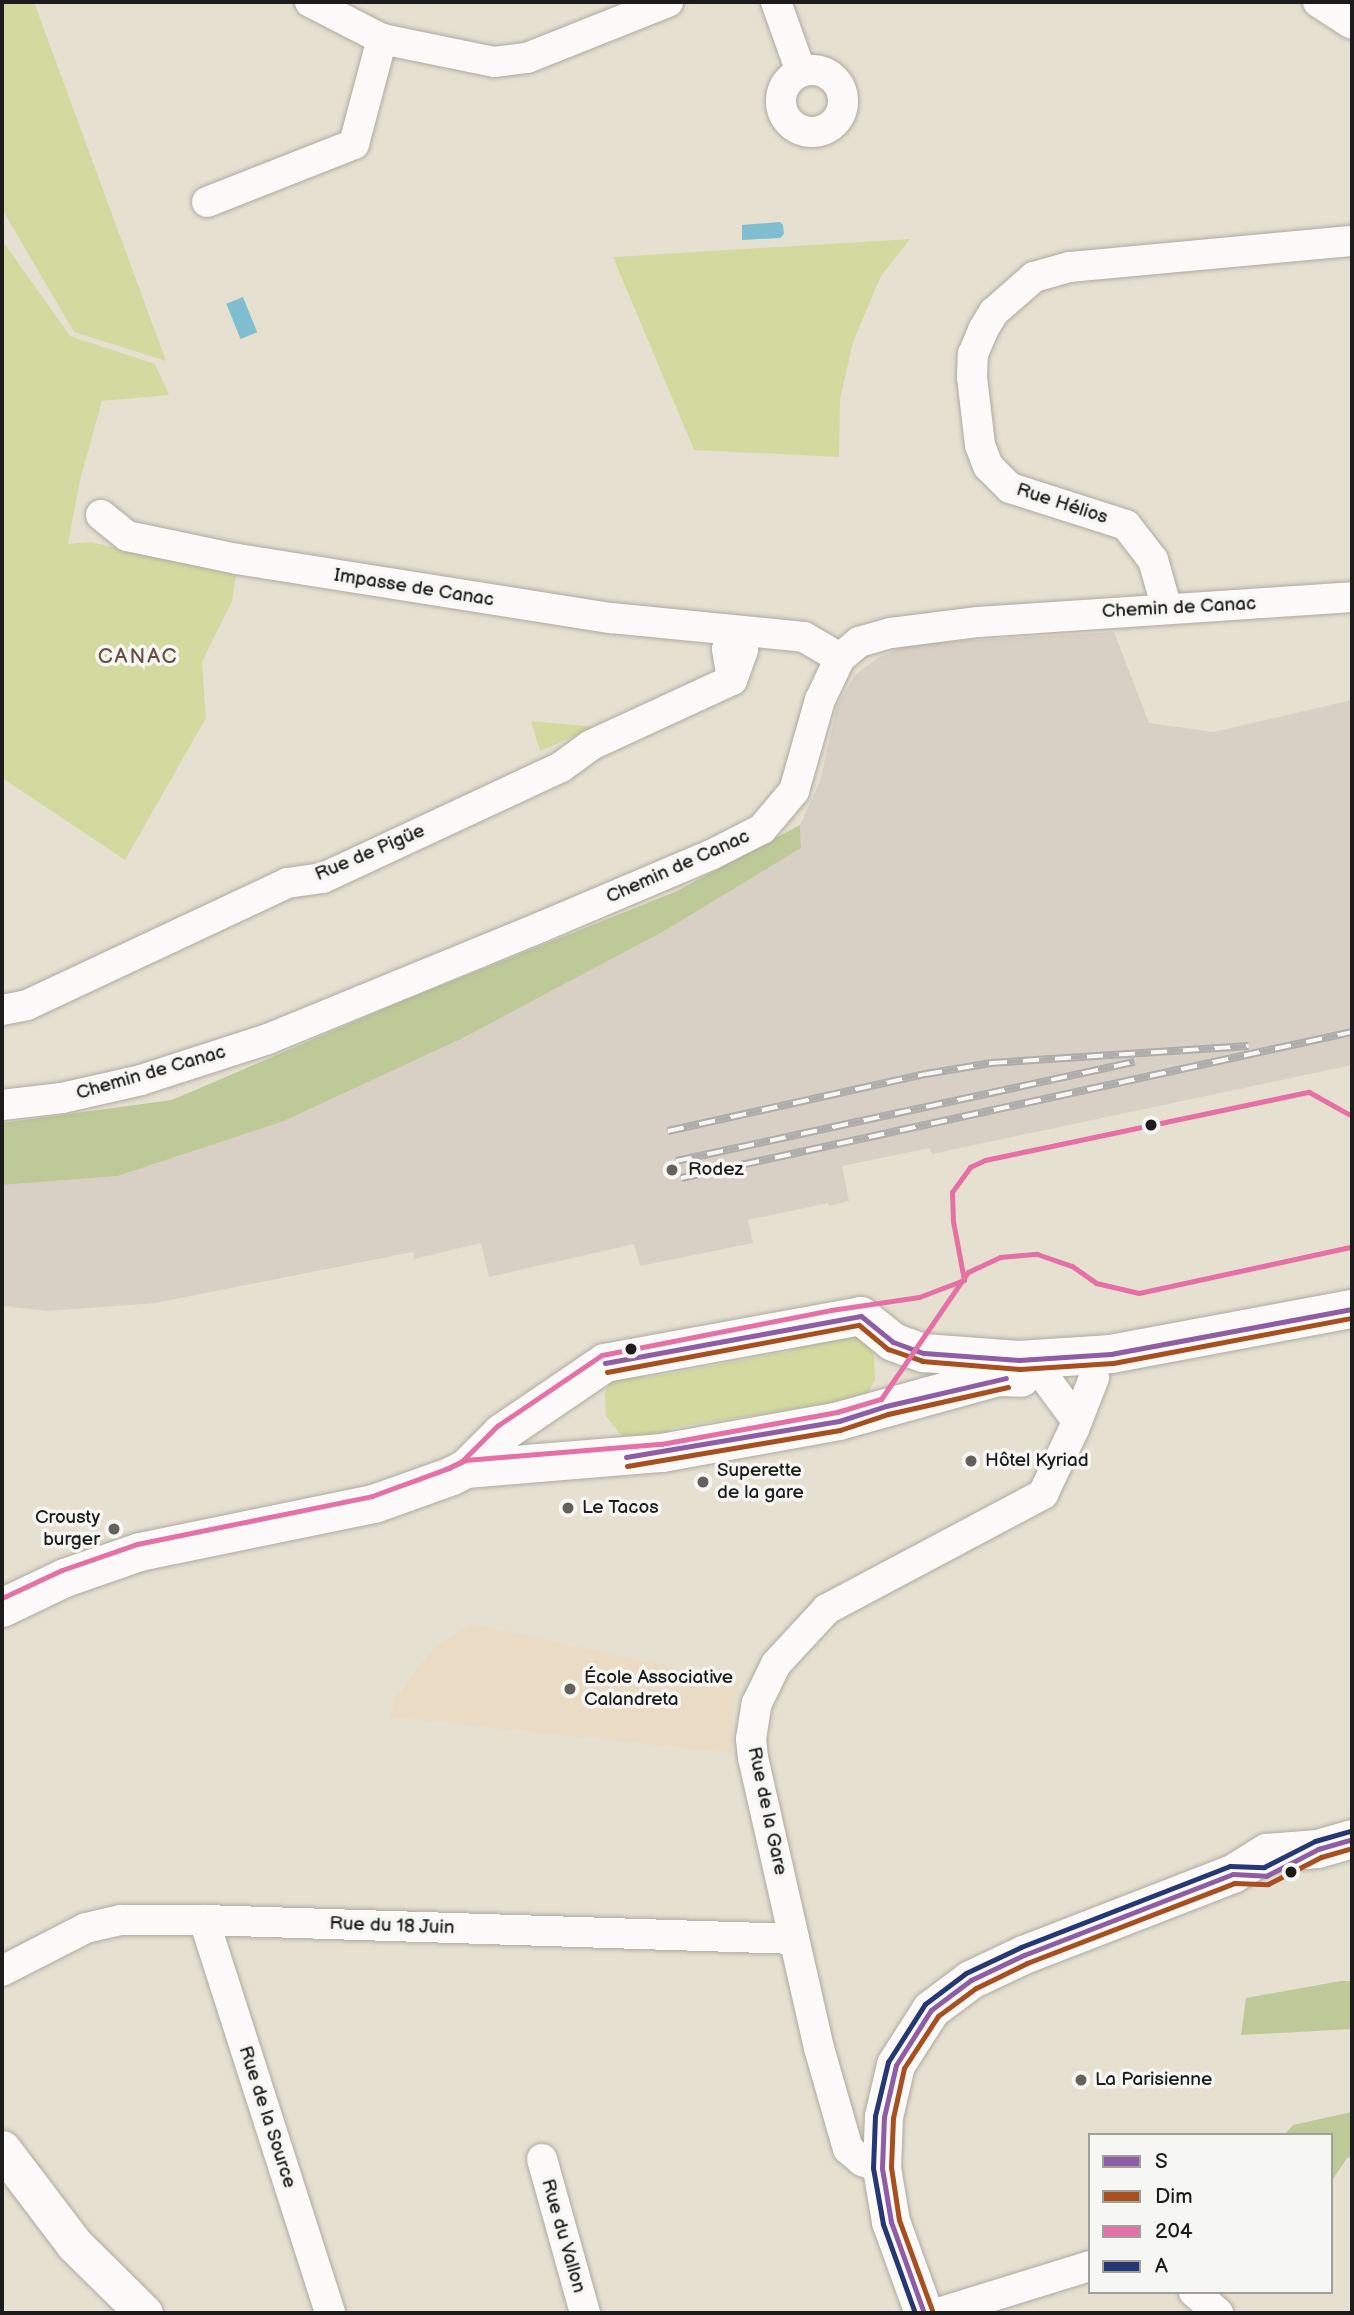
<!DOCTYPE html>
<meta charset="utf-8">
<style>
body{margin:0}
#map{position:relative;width:1354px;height:2315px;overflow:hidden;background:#e6e0d1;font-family:"Balsamiq Sans",sans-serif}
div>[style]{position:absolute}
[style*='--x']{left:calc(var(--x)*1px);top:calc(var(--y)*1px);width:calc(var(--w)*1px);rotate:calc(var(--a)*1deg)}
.built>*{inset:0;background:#eadbc5}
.industrial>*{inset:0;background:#d8d0c4}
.green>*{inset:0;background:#d3daa0}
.forest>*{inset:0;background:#bdc997}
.water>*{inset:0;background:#7fbed1;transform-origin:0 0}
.roads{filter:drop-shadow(0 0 2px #aeaaa0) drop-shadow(0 0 2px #aeaaa0)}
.minor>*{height:30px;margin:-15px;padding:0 15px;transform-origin:15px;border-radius:15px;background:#fbfaf8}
.minor>.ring{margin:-15px;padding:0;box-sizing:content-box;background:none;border:30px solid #fbfaf8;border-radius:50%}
.tertiary>*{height:37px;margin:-18.5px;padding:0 18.5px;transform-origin:18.5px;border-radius:18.5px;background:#fbfaf8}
.secondary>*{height:38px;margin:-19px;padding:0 19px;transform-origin:19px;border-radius:19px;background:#fbfaf8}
.rail>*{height:8px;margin-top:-4px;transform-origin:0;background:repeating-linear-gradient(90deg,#f6f6f2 0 16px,#aeadab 0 32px);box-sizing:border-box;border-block:2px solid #aeadab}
.bus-1>*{height:5px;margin:-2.5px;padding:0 2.5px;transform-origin:2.5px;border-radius:2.5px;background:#8f5da6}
.bus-2>*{height:5px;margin:-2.5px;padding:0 2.5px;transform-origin:2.5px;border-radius:2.5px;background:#a84f1f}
.bus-3>*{height:5px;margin:-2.5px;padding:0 2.5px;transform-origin:2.5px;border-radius:2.5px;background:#e670a5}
.bus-4>*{height:5px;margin:-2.5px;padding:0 2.5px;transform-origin:2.5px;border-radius:2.5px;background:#263873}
.dots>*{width:19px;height:19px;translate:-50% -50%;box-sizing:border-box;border:4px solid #f6f6f2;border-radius:50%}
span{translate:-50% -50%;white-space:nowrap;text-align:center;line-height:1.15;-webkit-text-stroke:7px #f6f6f2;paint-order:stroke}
.street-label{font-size:19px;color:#1c1c1c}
.poi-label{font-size:19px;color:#1c1c1c}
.left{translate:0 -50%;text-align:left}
.right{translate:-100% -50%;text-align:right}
.neighbourhood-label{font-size:21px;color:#694f44;letter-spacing:2px}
.frame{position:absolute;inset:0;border:4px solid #1c1c1c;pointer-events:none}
.legend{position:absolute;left:1088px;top:2133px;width:245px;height:161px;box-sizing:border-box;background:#f6f6f2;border:2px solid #9f9f9c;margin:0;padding:9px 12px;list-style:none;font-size:21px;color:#1c1c1c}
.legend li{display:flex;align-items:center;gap:14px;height:35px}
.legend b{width:35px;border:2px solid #9f9f9c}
</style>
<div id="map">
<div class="built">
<div style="clip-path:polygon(473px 1624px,740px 1682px,733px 1711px,732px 1753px,390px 1717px,395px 1699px,435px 1646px)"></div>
</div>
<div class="industrial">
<div style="clip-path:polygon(1114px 632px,1149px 723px,1213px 732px,1352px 700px,1352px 1065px,932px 1154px,930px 1148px,842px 1166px,849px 1201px,829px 1206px,828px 1203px,748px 1220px,753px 1243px,640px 1266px,634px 1244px,489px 1277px,481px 1243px,414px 1259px,413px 1252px,155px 1303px,48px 1311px,2px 1306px,2px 1185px,118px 1176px,284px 1121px,463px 1038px,666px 930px,801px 848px,800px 825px,820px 781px,837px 706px,855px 675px,879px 657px,910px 644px)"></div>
</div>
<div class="green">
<div style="clip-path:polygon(2px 2px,34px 2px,166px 361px,74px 332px,2px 209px)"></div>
<div style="clip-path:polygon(910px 239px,881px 276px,853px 342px,840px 399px,839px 457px,694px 450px,613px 257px)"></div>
<div style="clip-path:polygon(2px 240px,70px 336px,155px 364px,169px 395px,102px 401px,80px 480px,68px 544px,90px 542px,236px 575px,232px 601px,202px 662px,206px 718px,125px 860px,2px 778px)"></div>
<div style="clip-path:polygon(531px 721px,595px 727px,540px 751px)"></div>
<div style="clip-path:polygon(841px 1327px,868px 1344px,874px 1355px,875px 1380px,862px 1404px,833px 1403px,671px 1428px,659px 1443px,631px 1443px,621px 1435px,606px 1416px,605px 1393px,610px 1383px,628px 1370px,646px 1378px,785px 1352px,822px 1340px)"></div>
</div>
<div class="forest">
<div style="clip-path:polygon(800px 825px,801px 848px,666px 930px,463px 1038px,284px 1121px,118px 1176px,2px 1185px,2px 1123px,172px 1100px,405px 1000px,675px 892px)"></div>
<div style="clip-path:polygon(1341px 1981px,1352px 1981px,1352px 2029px,1241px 2035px,1246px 1998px)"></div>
<div style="clip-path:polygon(1352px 2112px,1352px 2157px,1347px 2158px,1331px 2182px,1331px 2135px,1284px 2135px,1293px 2125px)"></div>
</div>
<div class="water">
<div style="clip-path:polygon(780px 222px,783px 225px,784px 234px,780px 238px,742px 240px,742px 225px)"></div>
<div style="left:243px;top:297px;width:38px;height:18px;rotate:68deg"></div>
</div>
<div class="roads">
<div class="minor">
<div style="--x:310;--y:2;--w:81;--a:27.2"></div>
<div style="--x:382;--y:39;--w:114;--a:11.6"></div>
<div style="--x:494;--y:62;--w:33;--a:-7"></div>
<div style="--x:527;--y:58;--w:152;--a:-21.7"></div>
<div style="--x:776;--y:2;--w:74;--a:70.3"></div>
<div style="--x:1318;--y:2;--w:40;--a:32.9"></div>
<div class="ring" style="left:781px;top:70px;width:32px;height:32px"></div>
<div style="--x:207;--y:202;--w:158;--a:-21.5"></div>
<div style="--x:354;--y:144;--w:109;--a:-75.1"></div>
<div style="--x:101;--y:515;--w:33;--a:39"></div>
<div style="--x:127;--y:536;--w:112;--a:11.8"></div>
<div style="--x:237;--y:559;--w:379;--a:9"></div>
<div style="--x:611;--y:618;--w:194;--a:5.6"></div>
<div style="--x:804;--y:637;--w:42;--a:30.3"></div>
<div style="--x:1167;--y:609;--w:51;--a:-105.9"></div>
<div style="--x:1153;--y:560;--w:44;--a:-127.6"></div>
<div style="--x:1126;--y:525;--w:122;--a:-162.3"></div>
<div style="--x:1010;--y:488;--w:31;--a:-135"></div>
<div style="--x:988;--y:466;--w:22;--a:-111"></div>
<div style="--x:980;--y:445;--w:68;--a:-96.7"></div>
<div style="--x:972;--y:377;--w:23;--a:-88"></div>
<div style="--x:973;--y:354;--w:26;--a:-67"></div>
<div style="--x:983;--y:330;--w:21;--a:-59"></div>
<div style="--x:994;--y:312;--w:53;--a:-41.2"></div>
<div style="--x:1034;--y:277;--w:37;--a:-16"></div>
<div style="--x:1070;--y:267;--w:283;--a:-5.3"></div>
<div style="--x:736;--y:632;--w:19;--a:69"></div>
<div style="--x:743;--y:650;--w:32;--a:110"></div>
<div style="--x:732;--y:680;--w:31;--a:-99"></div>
<div style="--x:727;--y:649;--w:19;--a:-62"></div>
<div style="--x:2;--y:1010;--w:25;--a:-11"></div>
<div style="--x:27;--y:1005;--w:287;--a:-25.1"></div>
<div style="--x:287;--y:883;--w:36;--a:-8"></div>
<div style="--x:323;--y:878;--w:263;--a:-25"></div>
<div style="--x:561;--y:767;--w:37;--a:-36"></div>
<div style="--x:591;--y:745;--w:155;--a:-24.7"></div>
<div style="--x:2;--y:1105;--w:60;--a:-6.7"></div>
<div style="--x:62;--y:1098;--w:81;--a:-12.8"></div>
<div style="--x:141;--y:1080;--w:133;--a:-17.9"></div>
<div style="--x:268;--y:1039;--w:295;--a:-22.3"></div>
<div style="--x:541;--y:927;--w:185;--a:-23"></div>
<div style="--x:711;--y:855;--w:57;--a:-27"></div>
<div style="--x:762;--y:829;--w:50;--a:-49.9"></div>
<div style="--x:794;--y:791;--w:95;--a:-74.1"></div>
<div style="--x:820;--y:700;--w:47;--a:-64.5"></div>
<div style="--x:840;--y:658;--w:25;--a:-40"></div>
<div style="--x:859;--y:642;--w:33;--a:-16"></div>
<div style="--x:891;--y:633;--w:88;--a:-7.2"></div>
<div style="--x:978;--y:622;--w:375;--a:-3.8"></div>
<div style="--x:1046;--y:1379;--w:52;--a:53.6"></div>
<div style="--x:204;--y:1920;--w:413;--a:72.2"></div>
<div style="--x:2;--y:1971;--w:94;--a:-27.1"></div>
<div style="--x:86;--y:1928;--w:36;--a:-13"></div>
<div style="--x:121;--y:1920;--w:83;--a:0"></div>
<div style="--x:204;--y:1920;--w:590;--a:1.84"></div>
<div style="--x:542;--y:2159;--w:160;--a:74.4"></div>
<div style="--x:882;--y:2168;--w:21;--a:-161"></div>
<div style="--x:862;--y:2161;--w:18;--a:-139"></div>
<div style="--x:848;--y:2149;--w:105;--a:-106"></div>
<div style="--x:819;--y:2048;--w:297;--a:-102.8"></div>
<div style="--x:753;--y:1758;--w:19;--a:-96"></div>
<div style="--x:751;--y:1739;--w:36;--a:-81"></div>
<div style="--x:757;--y:1703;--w:43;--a:-64"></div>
<div style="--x:776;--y:1664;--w:75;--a:-47.2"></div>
<div style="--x:827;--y:1609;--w:245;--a:-28"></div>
<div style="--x:1043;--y:1494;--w:72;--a:-64.5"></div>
<div style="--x:1074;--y:1429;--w:55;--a:-68.6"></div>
<div style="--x:1194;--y:2292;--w:32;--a:41"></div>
<div style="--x:938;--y:2313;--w:159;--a:-17.2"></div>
</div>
<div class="tertiary">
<div style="--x:2;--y:2149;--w:119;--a:52.8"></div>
<div style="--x:74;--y:2244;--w:98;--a:44.6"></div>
</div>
<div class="secondary">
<div style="--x:466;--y:1469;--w:197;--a:-4.7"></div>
<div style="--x:662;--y:1453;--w:180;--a:-10.2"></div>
<div style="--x:839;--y:1421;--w:165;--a:-15.5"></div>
<div style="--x:998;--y:1377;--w:23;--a:2"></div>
<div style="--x:2;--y:1608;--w:70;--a:-25.5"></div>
<div style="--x:65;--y:1578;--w:79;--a:-19.1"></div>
<div style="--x:140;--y:1552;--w:239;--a:-11.6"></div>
<div style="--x:374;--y:1504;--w:83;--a:-19.7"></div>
<div style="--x:452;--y:1476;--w:16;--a:-27"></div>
<div style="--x:466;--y:1469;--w:51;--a:-45"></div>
<div style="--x:502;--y:1433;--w:125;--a:-34.2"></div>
<div style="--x:605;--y:1363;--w:260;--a:-10.4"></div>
<div style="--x:861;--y:1316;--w:41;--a:39.1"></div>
<div style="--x:893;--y:1342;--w:33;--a:20"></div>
<div style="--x:924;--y:1353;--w:95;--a:4.2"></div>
<div style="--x:1019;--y:1360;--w:92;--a:-3.7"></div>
<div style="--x:1111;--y:1354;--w:245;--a:-10.6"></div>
<div style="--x:924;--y:2313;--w:97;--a:-109.9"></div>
<div style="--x:891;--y:2222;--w:55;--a:-99.5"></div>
<div style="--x:882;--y:2168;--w:51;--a:-87.8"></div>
<div style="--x:884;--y:2117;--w:53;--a:-77"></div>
<div style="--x:896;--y:2065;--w:65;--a:-57.5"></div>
<div style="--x:931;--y:2010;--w:50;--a:-36.9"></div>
<div style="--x:971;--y:1980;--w:59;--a:-25.3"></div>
<div style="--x:1024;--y:1955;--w:224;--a:-21.2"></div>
<div style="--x:1233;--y:1874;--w:40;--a:-32"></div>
<div style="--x:1267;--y:1853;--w:51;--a:-4.5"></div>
<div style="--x:1318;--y:1849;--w:35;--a:-16"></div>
</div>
</div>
<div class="rail">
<div style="--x:668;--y:1131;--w:264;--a:-12.5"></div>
<div style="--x:926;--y:1074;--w:66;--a:-9.6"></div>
<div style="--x:991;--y:1063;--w:258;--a:-3.8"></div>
<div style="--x:676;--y:1161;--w:469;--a:-12.2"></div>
<div style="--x:681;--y:1178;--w:687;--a:-12.28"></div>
</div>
<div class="bus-1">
<div style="--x:605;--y:1363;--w:260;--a:-10.4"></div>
<div style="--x:861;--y:1316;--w:41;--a:39.1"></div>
<div style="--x:893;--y:1342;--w:33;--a:20"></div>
<div style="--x:924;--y:1353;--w:95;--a:4.2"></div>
<div style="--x:1019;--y:1360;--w:92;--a:-3.7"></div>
<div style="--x:1111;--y:1354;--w:245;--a:-10.6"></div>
<div style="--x:626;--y:1457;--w:216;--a:-9.6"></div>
<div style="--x:839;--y:1421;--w:49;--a:-17.7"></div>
<div style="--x:886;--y:1406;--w:123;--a:-13.1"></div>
<div style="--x:924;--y:2313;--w:97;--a:-109.9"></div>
<div style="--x:891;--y:2222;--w:55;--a:-99.5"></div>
<div style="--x:882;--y:2168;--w:51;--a:-87.8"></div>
<div style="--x:884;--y:2117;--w:53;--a:-77"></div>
<div style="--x:896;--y:2065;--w:65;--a:-57.5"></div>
<div style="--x:931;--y:2010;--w:50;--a:-36.9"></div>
<div style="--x:971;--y:1980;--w:59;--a:-25.3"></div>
<div style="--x:1024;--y:1955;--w:224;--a:-21.2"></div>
<div style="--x:1233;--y:1874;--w:33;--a:3"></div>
<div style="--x:1266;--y:1876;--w:59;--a:-27.4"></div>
<div style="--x:1318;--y:1849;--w:35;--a:-16"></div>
</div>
<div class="bus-2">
<div style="--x:607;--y:1372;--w:256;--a:-10.6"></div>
<div style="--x:859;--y:1325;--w:38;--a:40"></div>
<div style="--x:888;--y:1349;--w:36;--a:19"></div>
<div style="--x:922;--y:1361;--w:98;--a:4.7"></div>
<div style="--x:1020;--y:1369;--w:93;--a:-3.7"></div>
<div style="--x:1113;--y:1363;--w:243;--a:-10.7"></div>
<div style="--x:627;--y:1466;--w:216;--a:-9.6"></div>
<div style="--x:840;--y:1430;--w:51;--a:-18.4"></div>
<div style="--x:888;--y:1414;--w:123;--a:-12.7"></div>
<div style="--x:932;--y:2310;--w:96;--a:-110.1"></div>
<div style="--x:899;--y:2220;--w:54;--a:-98.6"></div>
<div style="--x:891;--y:2167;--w:49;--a:-87.7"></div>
<div style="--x:893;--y:2118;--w:51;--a:-77.6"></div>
<div style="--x:904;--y:2068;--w:62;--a:-56.8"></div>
<div style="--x:938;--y:2016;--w:47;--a:-36.4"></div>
<div style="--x:976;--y:1988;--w:57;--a:-26.1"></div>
<div style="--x:1027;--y:1963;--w:222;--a:-21.1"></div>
<div style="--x:1234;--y:1883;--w:34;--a:2"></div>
<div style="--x:1268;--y:1884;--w:59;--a:-27"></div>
<div style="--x:1321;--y:1857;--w:32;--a:-16"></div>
</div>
<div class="bus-3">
<div style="--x:446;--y:1469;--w:21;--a:-25"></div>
<div style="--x:465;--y:1460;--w:197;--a:-4.7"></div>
<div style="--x:661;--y:1444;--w:179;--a:-10.3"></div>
<div style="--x:837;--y:1412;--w:46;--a:-16.5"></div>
<div style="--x:881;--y:1399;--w:154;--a:-55.6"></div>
<div style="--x:968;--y:1272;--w:35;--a:-25"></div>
<div style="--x:1000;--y:1257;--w:37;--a:-5"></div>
<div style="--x:1037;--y:1254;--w:37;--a:19"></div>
<div style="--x:1072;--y:1266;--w:29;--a:35"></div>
<div style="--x:1096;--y:1283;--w:44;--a:13.1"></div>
<div style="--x:1139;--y:1293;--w:216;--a:-12.3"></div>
<div style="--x:2;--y:1598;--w:66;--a:-25"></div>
<div style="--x:62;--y:1570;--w:79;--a:-19.1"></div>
<div style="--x:137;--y:1544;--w:240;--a:-11.5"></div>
<div style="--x:372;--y:1496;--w:82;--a:-20"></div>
<div style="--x:449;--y:1468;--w:13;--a:-27"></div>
<div style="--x:461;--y:1462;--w:51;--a:-45"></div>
<div style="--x:497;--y:1426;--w:127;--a:-34.1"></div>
<div style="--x:602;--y:1355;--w:233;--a:-11.1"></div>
<div style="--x:831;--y:1310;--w:89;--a:-8.4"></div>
<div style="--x:919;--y:1297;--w:48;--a:-20.7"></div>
<div style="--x:964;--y:1280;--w:60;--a:-100.6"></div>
<div style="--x:953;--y:1221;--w:29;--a:-92"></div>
<div style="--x:952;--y:1192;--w:31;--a:-54"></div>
<div style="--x:970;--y:1167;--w:17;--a:-25"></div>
<div style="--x:985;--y:1160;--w:331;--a:-11.9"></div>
<div style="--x:1309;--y:1092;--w:49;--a:29.2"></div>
</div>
<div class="bus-4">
<div style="--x:915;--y:2313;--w:95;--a:-109.8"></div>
<div style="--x:883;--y:2224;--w:57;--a:-100.1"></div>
<div style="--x:873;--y:2168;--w:52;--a:-87.8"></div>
<div style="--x:875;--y:2116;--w:56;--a:-76.5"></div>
<div style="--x:888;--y:2062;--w:69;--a:-57.5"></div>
<div style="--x:925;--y:2004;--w:51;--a:-37.1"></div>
<div style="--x:966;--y:1973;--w:61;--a:-25.3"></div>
<div style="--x:1021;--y:1947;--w:224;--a:-21.2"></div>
<div style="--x:1230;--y:1866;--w:34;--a:2"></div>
<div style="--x:1264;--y:1867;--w:57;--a:-27"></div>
<div style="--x:1315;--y:1841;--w:36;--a:-16"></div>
</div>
<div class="dots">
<div style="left:1151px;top:1125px;background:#1c1c1c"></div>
<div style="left:672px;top:1170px;background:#63615b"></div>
<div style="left:631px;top:1349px;background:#1c1c1c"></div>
<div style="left:971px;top:1461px;background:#63615b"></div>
<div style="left:703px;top:1482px;background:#63615b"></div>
<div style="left:568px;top:1508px;background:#63615b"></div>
<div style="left:114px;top:1529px;background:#63615b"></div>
<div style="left:570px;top:1689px;background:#63615b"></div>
<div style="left:1291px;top:1872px;background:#1c1c1c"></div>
<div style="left:1081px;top:2080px;background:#63615b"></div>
</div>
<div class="street-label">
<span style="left:1062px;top:504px;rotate:18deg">Rue Hélios</span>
<span style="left:414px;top:588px;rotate:9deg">Impasse de Canac</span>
<span style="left:1179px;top:608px;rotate:-3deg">Chemin de Canac</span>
<span style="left:370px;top:853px;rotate:-23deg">Rue de Pigüe</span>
<span style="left:678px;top:867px;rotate:-24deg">Chemin de Canac</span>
<span style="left:151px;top:1073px;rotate:-16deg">Chemin de Canac</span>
<span style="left:767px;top:1811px;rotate:78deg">Rue de la Gare</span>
<span style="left:392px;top:1926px;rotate:2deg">Rue du 18 Juin</span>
<span style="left:267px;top:2117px;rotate:72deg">Rue de la Source</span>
<span style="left:563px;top:2236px;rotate:74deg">Rue du Vallon</span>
</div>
<div class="poi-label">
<span class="left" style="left:688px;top:1170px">Rodez</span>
<span class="left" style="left:985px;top:1461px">Hôtel Kyriad</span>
<span class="left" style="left:717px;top:1482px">Superette<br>de la gare</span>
<span class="left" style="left:582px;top:1508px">Le Tacos</span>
<span class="right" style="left:100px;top:1529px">Crousty<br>burger</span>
<span class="left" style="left:584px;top:1689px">École Associative<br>Calandreta</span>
<span class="left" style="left:1095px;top:2080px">La Parisienne</span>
</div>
<div class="neighbourhood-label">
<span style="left:138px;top:657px">CANAC</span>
</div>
<div class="frame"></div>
<ul class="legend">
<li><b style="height:9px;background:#8f5da6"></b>S</li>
<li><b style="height:9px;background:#a84f1f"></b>Dim</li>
<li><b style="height:9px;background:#e670a5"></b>204</li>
<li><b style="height:9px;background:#263873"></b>A</li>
</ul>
</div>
